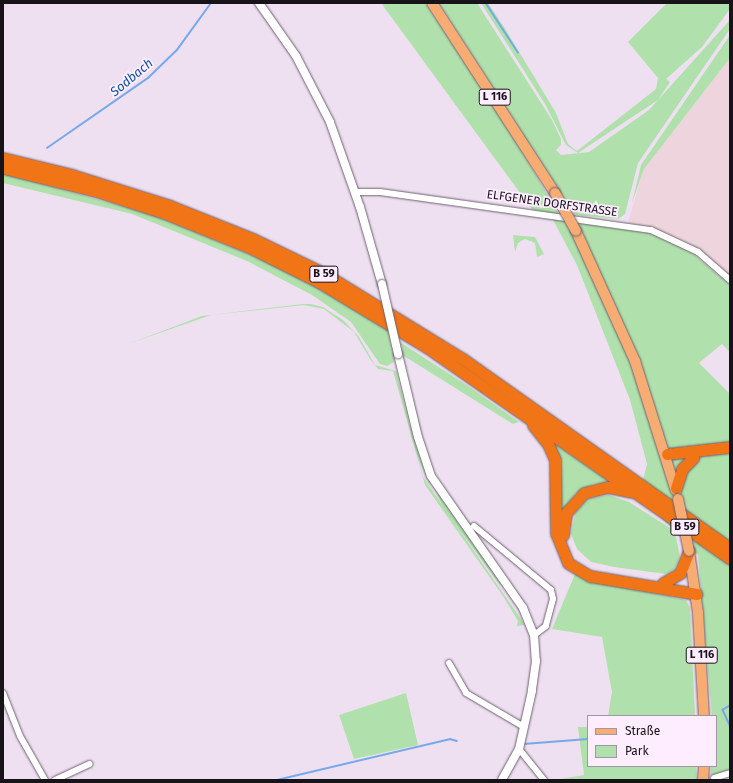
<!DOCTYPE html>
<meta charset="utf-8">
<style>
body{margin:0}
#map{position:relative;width:733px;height:783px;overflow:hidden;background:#efe0f1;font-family:"Fira Sans",sans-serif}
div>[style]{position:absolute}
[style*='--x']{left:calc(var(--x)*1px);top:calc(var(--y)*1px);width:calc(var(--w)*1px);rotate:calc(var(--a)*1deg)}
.commercial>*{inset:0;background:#eed4dd}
.green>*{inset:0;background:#b0e1ac}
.stream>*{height:1.5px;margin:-0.75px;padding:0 0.75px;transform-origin:0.75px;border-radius:0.75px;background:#77a9e9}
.roads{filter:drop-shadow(0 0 1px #6d606f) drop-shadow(0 0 1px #6d606f)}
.minor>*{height:6px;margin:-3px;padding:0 3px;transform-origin:3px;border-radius:3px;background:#fff}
.tertiary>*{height:8px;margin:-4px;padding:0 4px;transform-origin:4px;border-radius:4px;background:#fff}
.primary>*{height:10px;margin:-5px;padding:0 5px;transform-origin:5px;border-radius:5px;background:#f7ac74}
.motorway>*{height:11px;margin:-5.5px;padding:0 5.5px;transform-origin:5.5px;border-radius:5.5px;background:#f17517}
.bridges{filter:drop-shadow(0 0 1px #6d606f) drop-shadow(0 0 1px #6d606f)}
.tertiary-bridge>*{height:8px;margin:-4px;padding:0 4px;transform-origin:4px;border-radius:4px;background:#fff}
.primary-bridge>*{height:10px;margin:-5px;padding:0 5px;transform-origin:5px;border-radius:5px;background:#f7ac74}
span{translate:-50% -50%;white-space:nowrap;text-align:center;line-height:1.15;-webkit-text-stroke:3.5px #fdedff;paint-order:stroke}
.shield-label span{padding:1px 3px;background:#fdedff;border:1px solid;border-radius:3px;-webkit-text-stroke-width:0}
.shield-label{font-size:11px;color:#181319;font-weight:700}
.street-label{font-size:12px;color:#181319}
.water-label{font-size:13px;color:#0a4f9a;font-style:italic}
.frame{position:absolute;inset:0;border:4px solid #181319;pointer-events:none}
.legend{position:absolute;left:587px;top:715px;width:130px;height:52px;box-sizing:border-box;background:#fdedff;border:1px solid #a196a3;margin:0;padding:5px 7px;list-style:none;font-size:12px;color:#181319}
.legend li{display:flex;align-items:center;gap:8px;height:20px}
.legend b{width:20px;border:1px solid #a196a3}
</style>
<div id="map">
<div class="commercial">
<div style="clip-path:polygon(730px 58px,730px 276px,678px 237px,628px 222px,644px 169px)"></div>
</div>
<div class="green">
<div style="clip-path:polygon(381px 3px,425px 3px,491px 100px,559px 214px,540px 213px,657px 235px,690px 251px,730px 285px,730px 352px,722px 344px,699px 363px,730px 394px,730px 771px,711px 779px,711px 766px,716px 766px,716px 716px,712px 716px,698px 555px,675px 532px,680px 557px,675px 569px,666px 574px,614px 567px,591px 562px,577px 549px,571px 534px,575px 514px,588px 499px,609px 495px,629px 502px,673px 530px,639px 495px,647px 464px,630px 400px,577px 265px,552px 218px,534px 212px)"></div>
<div style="clip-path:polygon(439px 3px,477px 3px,552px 120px,561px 139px,561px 145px,556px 150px,561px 155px,589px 152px,649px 110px,729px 21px,730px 29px,638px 163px,625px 214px,618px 219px,575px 215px)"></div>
<div style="clip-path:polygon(481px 3px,488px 3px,504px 27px,556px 113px,568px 144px,577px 151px,656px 89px,658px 78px,628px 42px,667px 3px,730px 3px,730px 9px,702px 47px,666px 79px,670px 82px,658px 100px,578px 153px,566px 145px,545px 104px)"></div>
<div style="clip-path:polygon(730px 35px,730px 58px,644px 169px,632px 203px,641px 165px)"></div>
<div style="clip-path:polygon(3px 173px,153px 215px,270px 263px,344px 301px,389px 331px,394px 362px,387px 366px,380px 364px,351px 322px,312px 295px,247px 261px,132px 214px,3px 183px)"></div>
<div style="clip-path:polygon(513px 235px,535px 237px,544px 254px,537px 257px,535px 243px,525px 239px,518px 243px,515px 252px)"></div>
<div style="clip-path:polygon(303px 304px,311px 304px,323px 307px,343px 320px,359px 337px,375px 365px,396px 371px,423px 477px,525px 625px,517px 626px,518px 621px,503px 596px,425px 485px,393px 371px,378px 369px,370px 359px,354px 332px,324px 309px,304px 305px,211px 315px,128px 344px,65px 359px,128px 344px,202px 316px)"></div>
<div style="clip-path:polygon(400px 342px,471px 388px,519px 422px,513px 424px,404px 356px)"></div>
<div style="clip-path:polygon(398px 372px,431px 483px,429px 484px,416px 452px)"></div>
<div style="clip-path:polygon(552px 442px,611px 483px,594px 484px,576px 493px,562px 511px,561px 459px)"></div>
<div style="clip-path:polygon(433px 486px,502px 583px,500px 585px,443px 507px)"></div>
<div style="clip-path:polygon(575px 574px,591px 581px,686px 600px,690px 608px,695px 716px,608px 716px,612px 692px,602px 637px,552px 629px)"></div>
<div style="clip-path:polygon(406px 693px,418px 745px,354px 759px,339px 715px)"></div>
<div style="clip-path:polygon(578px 727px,588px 727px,588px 766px,696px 766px,697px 780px,554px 780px,584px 775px)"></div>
</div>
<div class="stream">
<div style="--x:486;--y:3;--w:59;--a:56.9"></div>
<div style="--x:47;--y:148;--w:123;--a:-34.7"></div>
<div style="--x:148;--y:78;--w:40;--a:-44"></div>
<div style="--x:177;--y:50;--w:58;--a:-54.1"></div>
<div style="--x:730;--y:706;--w:8;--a:150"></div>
<div style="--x:723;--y:710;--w:17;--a:65"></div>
<div style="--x:524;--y:744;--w:64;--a:-4.5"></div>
<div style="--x:277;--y:780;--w:178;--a:-13.3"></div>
<div style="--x:450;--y:739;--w:7;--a:16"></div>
</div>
<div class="roads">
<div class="minor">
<div style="--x:356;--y:192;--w:24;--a:0"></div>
<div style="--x:380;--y:192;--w:274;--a:8"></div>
<div style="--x:651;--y:230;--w:52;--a:25.1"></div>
<div style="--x:698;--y:252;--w:43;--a:41.2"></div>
<div style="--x:474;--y:526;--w:100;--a:39.7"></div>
<div style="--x:551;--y:590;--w:9;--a:77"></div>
<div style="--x:553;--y:599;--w:28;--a:105"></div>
<div style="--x:546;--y:626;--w:15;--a:143"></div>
<div style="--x:449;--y:663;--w:34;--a:60"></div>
<div style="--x:466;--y:693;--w:67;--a:30.4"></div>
<div style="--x:3;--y:693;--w:46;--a:68.4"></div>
<div style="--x:20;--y:736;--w:51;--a:60.4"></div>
<div style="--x:519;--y:749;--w:40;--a:51"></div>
<div style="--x:714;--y:778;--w:17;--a:-17"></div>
<div style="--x:55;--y:780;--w:38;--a:-25"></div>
</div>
<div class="tertiary">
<div style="--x:259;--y:3;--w:65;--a:55.1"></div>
<div style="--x:296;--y:56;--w:74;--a:62.7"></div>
<div style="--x:330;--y:122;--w:90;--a:70.6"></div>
<div style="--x:360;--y:207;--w:80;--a:74.1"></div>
<div style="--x:398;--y:354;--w:85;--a:76.5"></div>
<div style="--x:418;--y:437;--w:41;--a:71.6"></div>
<div style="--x:431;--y:476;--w:161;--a:55.1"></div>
<div style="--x:523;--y:608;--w:29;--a:68"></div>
<div style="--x:534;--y:635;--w:26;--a:86"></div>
<div style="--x:536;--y:661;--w:30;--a:98"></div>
<div style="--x:532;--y:691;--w:59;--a:102.6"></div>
<div style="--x:519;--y:749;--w:35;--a:119"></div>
</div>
<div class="primary">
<div style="--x:432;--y:3;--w:226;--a:57.1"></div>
<div style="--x:576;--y:231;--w:143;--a:65.6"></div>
<div style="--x:635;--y:361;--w:136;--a:72.5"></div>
<div style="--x:689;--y:551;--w:63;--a:81.7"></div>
<div style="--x:698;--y:613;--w:103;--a:86.7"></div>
<div style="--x:703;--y:780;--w:14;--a:-86"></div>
</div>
<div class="motorway">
<div style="--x:3;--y:158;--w:71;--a:13.8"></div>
<div style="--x:72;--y:175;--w:101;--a:17.4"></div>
<div style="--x:168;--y:205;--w:92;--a:21.8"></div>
<div style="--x:253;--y:239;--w:78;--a:25.9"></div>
<div style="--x:323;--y:273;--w:164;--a:31.6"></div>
<div style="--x:463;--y:359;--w:327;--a:35.3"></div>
<div style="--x:3;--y:168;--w:96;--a:13.9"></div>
<div style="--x:96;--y:191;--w:71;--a:17.9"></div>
<div style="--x:164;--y:213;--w:94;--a:21.9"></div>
<div style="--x:251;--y:248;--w:76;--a:26.6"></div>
<div style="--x:319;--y:282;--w:127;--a:31.2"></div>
<div style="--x:428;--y:348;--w:368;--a:34.9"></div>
<div style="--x:533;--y:425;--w:24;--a:52"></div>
<div style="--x:548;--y:444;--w:17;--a:66"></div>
<div style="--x:555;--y:460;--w:73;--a:89.2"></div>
<div style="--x:556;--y:533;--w:32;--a:68"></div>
<div style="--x:568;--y:563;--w:26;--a:31"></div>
<div style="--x:590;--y:576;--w:108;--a:9.6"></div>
<div style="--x:667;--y:454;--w:63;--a:-6.3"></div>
<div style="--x:676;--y:488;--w:20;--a:-72"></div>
<div style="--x:682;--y:469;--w:16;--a:-45"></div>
<div style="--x:563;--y:535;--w:22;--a:-82"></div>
<div style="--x:566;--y:513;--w:27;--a:-48"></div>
<div style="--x:584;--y:493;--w:25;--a:-14"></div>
<div style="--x:608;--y:487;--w:24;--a:12"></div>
<div style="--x:663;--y:583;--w:20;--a:-30"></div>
<div style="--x:680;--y:573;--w:24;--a:-68"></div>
</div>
</div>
<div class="bridges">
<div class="tertiary-bridge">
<div style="--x:382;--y:284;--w:72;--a:77.1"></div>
</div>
<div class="primary-bridge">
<div style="--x:555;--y:193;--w:43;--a:61.1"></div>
<div style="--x:678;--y:499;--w:53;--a:78.1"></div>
</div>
</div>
<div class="shield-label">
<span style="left:495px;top:97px">L 116</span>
<span style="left:324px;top:274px">B 59</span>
<span style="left:685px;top:527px">B 59</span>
<span style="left:702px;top:655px">L 116</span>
</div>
<div class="street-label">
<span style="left:552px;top:204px;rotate:8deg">ELFGENER DORFSTRASSE</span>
</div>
<div class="water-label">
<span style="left:132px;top:78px;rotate:-40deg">Sodbach</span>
</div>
<div class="frame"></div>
<ul class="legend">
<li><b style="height:5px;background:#f7ac74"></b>Straße</li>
<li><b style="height:11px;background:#b0e1ac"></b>Park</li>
</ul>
</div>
